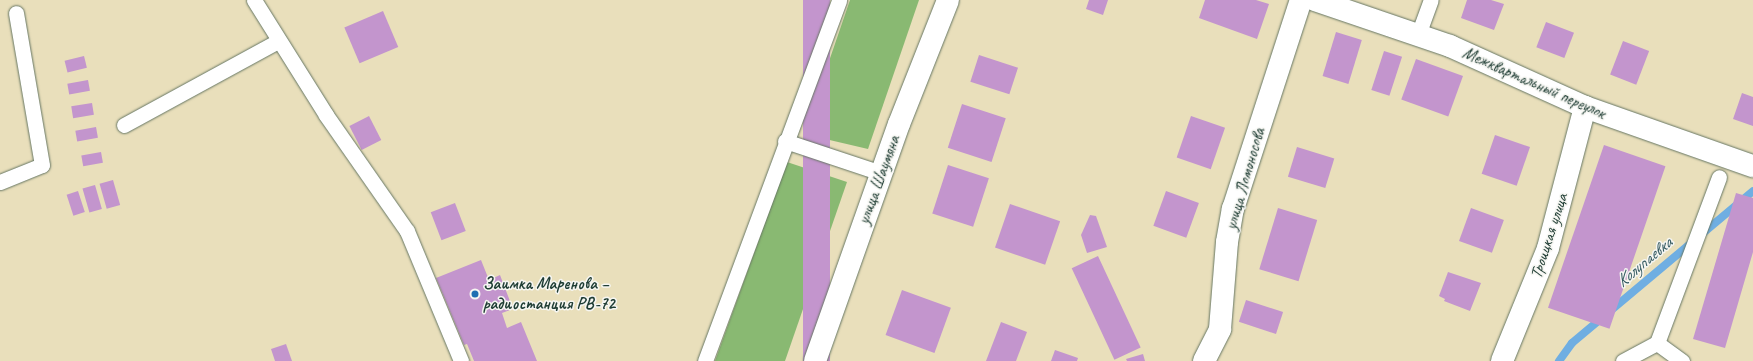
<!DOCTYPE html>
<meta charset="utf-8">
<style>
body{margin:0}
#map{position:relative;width:1753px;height:361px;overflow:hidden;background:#e9dfbb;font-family:Caveat,sans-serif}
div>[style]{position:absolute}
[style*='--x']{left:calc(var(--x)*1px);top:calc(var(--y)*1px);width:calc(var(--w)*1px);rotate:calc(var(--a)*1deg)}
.forest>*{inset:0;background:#89b972}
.stream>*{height:8px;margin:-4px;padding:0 4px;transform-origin:4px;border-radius:4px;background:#6faee2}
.building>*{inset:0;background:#c395cd;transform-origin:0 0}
.roads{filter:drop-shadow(0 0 1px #667663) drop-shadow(0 0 1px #667663)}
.service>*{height:15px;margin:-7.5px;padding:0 7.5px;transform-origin:7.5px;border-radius:7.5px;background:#fff}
.minor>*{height:22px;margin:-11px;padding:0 11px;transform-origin:11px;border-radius:11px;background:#fff}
.tertiary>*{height:22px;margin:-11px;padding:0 11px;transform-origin:11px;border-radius:11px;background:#fff}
.dots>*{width:11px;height:11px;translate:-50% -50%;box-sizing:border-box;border:2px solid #f6f6f2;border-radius:50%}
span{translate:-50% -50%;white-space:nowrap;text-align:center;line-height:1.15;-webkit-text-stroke:3px #f6f6f2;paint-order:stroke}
.street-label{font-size:17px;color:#1f3d34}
.poi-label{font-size:17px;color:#1f3d34;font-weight:700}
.left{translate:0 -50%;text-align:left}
.water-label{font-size:18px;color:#335960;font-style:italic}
</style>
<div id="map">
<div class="forest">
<div style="clip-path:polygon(850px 0,919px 0,868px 149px,804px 134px)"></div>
<div style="clip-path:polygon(787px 162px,847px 182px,785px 361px,715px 361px)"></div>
</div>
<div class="stream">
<div style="--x:1559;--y:361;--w:22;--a:-54"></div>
<div style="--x:1572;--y:343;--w:236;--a:-40"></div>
</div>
<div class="building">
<div style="left:803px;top:0;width:27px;height:384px"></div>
<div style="clip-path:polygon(1089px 0,1108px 0,1103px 15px,1086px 9px)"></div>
<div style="clip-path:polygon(1205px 0,1256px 0,1269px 4px,1257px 39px,1199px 18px)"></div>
<div style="clip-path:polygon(1467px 0,1491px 0,1504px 4px,1494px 30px,1461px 18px)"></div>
<div style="left:383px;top:11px;width:39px;height:42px;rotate:67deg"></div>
<div style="left:1546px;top:22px;width:30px;height:27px;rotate:21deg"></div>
<div style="left:1336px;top:32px;width:27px;height:46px;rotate:17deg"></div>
<div style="left:1623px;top:41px;width:28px;height:36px;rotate:21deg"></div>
<div style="left:1384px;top:51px;width:19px;height:41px;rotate:18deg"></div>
<div style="left:979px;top:55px;width:41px;height:28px;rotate:18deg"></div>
<div style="left:84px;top:56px;width:12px;height:20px;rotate:76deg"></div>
<div style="left:1416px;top:59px;width:50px;height:43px;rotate:20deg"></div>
<div style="left:88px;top:80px;width:11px;height:21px;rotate:80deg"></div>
<div style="clip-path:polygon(1742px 93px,1753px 97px,1753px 126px,1733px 119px)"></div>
<div style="left:92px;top:103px;width:12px;height:21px;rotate:81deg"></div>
<div style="left:962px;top:104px;width:46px;height:46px;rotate:18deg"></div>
<div style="left:369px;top:116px;width:27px;height:22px;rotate:63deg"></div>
<div style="left:1191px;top:116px;width:36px;height:44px;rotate:19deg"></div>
<div style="left:96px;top:127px;width:11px;height:21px;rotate:80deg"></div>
<div style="left:1495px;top:135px;width:37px;height:41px;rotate:19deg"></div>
<div style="left:1604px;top:145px;width:65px;height:172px;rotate:19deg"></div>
<div style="left:1297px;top:147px;width:39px;height:31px;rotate:17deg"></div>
<div style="left:101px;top:152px;width:11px;height:20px;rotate:80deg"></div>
<div style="left:948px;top:165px;width:43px;height:51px;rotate:18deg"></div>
<div style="left:113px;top:180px;width:26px;height:14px;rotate:74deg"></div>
<div style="left:95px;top:185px;width:25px;height:13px;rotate:74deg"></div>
<div style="left:78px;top:191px;width:22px;height:12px;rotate:72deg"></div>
<div style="left:1166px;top:191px;width:35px;height:37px;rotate:20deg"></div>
<div style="clip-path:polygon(1736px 193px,1753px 198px,1753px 252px,1725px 348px,1693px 339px)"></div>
<div style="left:455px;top:203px;width:30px;height:26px;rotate:69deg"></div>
<div style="left:1010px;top:204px;width:53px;height:46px;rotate:19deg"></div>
<div style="left:1278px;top:208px;width:41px;height:64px;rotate:17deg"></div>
<div style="left:1471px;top:208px;width:35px;height:35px;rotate:20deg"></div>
<div style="clip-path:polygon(1090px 215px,1096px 216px,1107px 247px,1087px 253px,1081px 235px)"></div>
<div style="left:1098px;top:256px;width:101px;height:29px;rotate:65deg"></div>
<div style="clip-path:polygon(481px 260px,489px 280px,500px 275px,513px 309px,502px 313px,507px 328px,521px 322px,537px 361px,474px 361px,467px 344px,464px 345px,436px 278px)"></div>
<div style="clip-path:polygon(1448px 272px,1481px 283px,1470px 311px,1444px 301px,1445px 299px,1439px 296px)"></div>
<div style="left:902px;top:290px;width:52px;height:48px;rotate:20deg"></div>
<div style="left:1246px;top:300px;width:39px;height:23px;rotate:18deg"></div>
<div style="clip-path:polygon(1001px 322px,1027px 332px,1016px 361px,986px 361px)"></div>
<div style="clip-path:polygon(286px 344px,292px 361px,275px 361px,271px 349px)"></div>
<div style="clip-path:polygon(1055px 350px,1078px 358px,1077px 361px,1051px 361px)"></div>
<div style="clip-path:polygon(1143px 354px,1145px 361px,1127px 361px,1126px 359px)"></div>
</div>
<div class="roads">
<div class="service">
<div style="--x:254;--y:0;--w:136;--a:57.9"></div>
<div style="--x:326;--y:115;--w:141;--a:55.1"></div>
<div style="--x:407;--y:231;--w:141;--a:67.4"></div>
<div style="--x:1418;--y:35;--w:37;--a:-70"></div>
<div style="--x:124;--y:125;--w:175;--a:-28.6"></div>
<div style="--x:785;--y:141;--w:101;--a:18.4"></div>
<div style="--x:0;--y:182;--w:45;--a:-22"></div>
<div style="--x:42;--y:165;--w:154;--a:-99.7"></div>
<div style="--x:1657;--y:343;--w:31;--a:36"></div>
<div style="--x:705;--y:361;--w:385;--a:-69.6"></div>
<div style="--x:1623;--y:361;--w:38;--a:-28"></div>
<div style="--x:1657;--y:343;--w:177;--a:-69.5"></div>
</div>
<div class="minor">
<div style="--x:1315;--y:0;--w:143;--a:18.8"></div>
<div style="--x:1450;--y:46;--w:148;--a:24.3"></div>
<div style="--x:1585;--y:107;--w:178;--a:19.4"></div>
<div style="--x:1204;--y:361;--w:36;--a:-63"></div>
<div style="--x:1220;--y:329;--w:87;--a:-85.4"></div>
<div style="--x:1227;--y:242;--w:34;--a:-80"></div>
<div style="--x:1233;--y:209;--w:220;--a:-72"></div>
<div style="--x:1502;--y:361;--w:122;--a:-67.8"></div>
<div style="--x:1548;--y:248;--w:146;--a:-75.3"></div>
</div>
<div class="tertiary">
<div style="--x:815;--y:361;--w:251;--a:-70.5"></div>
<div style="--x:899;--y:124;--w:133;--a:-68.4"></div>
</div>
</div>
<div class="dots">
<div style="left:475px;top:294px;background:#1f6fb2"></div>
</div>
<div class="street-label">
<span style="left:1534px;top:83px;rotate:24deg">Межквартальный переулок</span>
<span style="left:1245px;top:179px;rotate:-74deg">улица Ломоносова</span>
<span style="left:879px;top:180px;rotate:-70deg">улица Шаумяна</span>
<span style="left:1549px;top:236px;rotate:-72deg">Троицкая улица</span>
</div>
<div class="poi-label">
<span class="left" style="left:483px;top:294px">Заимка Маренова –<br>радиостанция РВ-72</span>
</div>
<div class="water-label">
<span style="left:1644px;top:262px;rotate:-40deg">Колупаевка</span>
</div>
</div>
